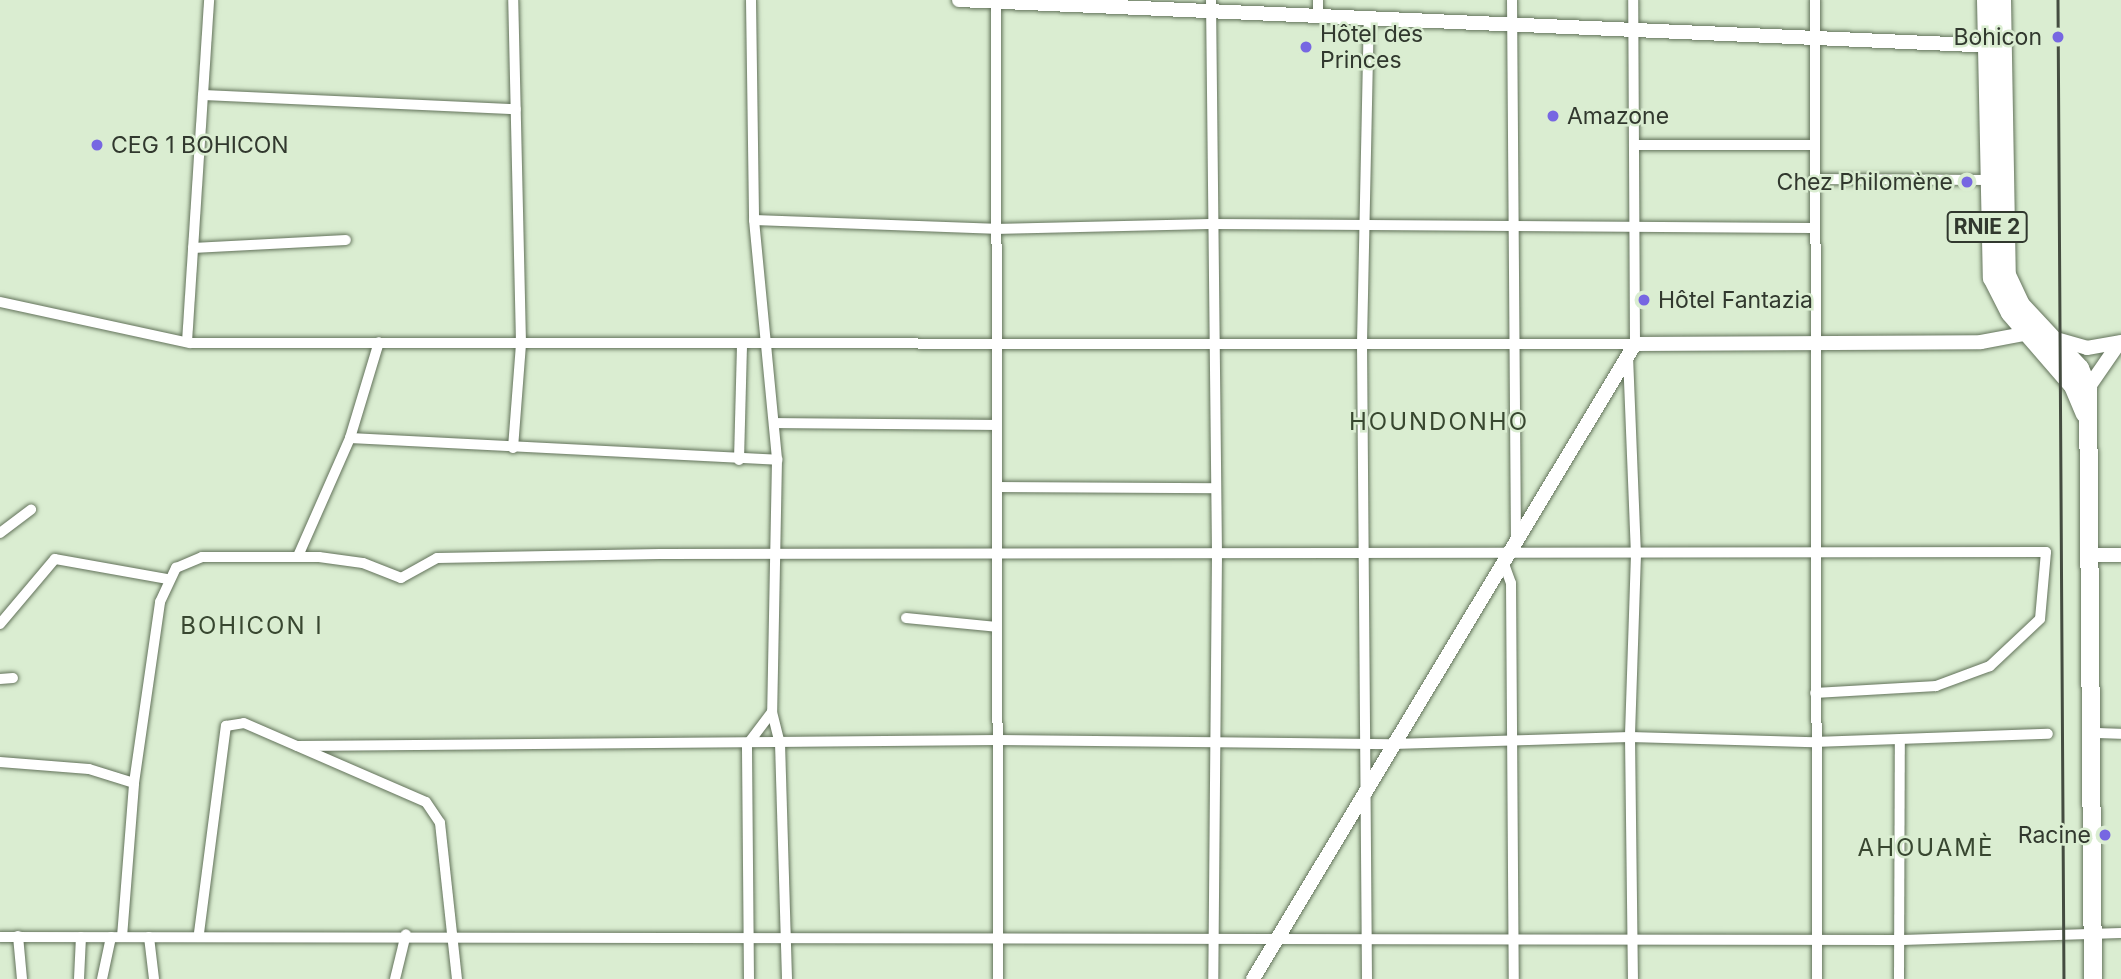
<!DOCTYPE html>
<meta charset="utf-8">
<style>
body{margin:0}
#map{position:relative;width:2121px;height:979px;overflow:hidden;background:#daedd1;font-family:Inter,sans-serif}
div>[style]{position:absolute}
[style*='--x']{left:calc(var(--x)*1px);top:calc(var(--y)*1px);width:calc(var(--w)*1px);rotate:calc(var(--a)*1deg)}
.roads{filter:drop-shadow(0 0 2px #62725a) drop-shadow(0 0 2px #62725a)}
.street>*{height:10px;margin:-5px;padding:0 5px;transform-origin:5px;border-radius:5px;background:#fff}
.secondary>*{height:14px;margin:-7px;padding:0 7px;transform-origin:7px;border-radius:7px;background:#fff}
.highway>*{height:18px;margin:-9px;padding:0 9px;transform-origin:9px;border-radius:9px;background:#fff}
.rail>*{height:2.5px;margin:-1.25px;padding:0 1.25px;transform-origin:1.25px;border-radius:1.25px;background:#444c40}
.dots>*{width:19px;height:19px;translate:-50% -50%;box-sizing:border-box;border:4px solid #daedd1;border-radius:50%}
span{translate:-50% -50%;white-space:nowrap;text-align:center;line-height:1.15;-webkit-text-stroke:5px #daedd1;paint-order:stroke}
.shield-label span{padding:2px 5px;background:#daedd1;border:2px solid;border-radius:5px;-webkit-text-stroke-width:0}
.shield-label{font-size:21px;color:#31382e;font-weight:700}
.poi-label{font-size:23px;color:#31382e}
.left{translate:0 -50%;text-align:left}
.right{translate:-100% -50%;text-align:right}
.neighbourhood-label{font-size:24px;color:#384730;letter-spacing:2px}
</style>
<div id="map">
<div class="roads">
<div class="street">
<div style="--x:751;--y:0;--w:220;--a:89.2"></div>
<div style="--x:754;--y:220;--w:241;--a:84.5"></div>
<div style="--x:777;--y:460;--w:252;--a:91.1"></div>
<div style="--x:772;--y:712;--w:32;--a:76"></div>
<div style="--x:780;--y:743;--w:236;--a:88.3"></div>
<div style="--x:996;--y:0;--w:979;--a:89.88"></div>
<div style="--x:1211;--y:0;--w:554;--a:89.38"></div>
<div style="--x:1217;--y:554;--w:425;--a:90.5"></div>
<div style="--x:1512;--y:0;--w:542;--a:89.58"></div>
<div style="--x:1815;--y:0;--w:979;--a:89.88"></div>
<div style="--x:1318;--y:16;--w:16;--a:-90"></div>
<div style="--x:203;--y:95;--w:313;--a:2.6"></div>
<div style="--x:1635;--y:145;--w:180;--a:0"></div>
<div style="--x:1814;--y:179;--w:173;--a:0.3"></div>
<div style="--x:754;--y:220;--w:240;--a:2.1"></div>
<div style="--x:994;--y:229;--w:216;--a:-1.3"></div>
<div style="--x:1210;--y:224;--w:604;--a:0.38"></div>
<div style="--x:193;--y:248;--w:153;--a:-3"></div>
<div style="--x:0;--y:302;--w:194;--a:12.2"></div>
<div style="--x:190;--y:343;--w:1445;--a:0.04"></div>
<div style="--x:1635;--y:344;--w:344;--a:-90.3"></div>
<div style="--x:187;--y:342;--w:343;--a:-86.3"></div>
<div style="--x:1628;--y:356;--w:198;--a:87.7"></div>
<div style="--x:1636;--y:554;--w:183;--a:91.9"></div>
<div style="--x:1630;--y:737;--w:242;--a:89.3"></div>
<div style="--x:774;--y:423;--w:222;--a:0.5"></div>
<div style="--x:350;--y:438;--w:428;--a:2.9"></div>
<div style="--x:513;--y:448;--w:105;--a:-85.6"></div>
<div style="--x:521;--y:343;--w:343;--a:-91.3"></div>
<div style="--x:739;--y:460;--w:115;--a:-88.5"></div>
<div style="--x:997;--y:487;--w:219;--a:0.3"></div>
<div style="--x:0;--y:533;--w:39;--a:-37"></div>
<div style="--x:298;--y:556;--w:129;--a:-66.2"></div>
<div style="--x:350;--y:438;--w:100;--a:-73.2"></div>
<div style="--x:1504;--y:564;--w:20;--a:70"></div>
<div style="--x:1511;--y:583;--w:396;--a:89.6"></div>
<div style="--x:906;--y:618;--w:91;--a:5.6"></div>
<div style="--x:0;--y:624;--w:85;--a:-49.8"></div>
<div style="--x:55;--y:559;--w:114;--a:10.1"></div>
<div style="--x:0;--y:679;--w:13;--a:-4"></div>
<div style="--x:2095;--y:733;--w:26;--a:2"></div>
<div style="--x:297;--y:746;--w:701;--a:-0.49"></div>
<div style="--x:998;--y:740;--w:395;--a:0.6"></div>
<div style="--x:1393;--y:744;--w:237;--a:-1.7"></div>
<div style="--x:1630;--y:737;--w:184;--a:1.6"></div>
<div style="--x:1814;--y:742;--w:234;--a:-2"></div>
<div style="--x:0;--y:762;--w:89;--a:4.5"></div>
<div style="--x:89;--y:769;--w:47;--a:17.3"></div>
<div style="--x:199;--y:933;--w:209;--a:-82.6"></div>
<div style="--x:226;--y:726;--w:18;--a:-9"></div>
<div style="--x:244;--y:723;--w:198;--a:23.5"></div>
<div style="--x:426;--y:802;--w:25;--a:56"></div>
<div style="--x:440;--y:823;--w:157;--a:83.8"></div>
<div style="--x:18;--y:936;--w:43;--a:84.7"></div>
<div style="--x:0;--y:937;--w:1902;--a:0.09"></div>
<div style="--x:1902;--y:940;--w:219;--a:-1.8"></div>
<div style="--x:122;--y:937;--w:154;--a:-85.5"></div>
<div style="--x:134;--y:783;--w:183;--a:-81.8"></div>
<div style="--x:160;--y:602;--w:38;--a:-65"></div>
<div style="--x:176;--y:568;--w:28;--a:-23"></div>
<div style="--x:202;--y:557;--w:117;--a:0"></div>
<div style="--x:319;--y:557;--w:44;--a:7.8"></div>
<div style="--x:363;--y:563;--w:41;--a:21.5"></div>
<div style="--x:401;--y:578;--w:41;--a:-29.1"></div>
<div style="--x:437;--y:558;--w:223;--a:-1"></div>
<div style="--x:660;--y:554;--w:1386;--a:-0.08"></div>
<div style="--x:2046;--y:552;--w:67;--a:95.1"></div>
<div style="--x:2040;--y:619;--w:69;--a:136.8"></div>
<div style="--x:1990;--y:666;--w:58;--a:159.7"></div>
<div style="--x:1936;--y:686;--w:121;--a:176.7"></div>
<div style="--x:149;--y:937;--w:42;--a:83.2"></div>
<div style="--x:79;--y:979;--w:42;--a:-87.3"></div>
<div style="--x:102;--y:979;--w:43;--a:-77.9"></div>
<div style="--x:395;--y:979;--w:46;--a:-76.3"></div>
<div style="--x:749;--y:979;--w:234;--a:-90.5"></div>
<div style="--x:747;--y:745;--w:41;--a:-52.9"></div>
<div style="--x:1367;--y:979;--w:636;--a:-90.45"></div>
<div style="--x:1362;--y:343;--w:324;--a:-88.8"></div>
<div style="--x:1899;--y:979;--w:238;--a:-89.8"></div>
</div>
<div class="secondary">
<div style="--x:959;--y:0;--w:1038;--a:2.54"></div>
<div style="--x:2056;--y:339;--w:32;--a:16"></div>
<div style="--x:2087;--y:348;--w:35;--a:-10"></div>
<div style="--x:2088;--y:388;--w:55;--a:-55.4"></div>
<div style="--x:2090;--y:555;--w:31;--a:0"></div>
<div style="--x:1253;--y:979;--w:741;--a:-58.97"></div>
<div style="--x:1635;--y:344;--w:346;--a:-0.3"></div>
<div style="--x:1981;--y:342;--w:55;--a:-10.5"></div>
</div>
<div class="highway">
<div style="--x:1986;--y:0;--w:278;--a:88.8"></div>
<div style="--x:1992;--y:278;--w:39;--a:63"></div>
<div style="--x:2010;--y:313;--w:96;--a:49.2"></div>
<div style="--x:2073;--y:386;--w:30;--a:67"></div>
<div style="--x:2002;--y:0;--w:275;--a:89"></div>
<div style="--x:2007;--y:275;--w:33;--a:65"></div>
<div style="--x:2021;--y:305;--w:86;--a:46.9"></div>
<div style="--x:2080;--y:368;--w:22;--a:68"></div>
<div style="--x:2088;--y:388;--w:591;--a:89.52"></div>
</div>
</div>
<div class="rail">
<div style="--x:2058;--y:0;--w:979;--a:89.65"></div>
</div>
<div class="dots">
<div style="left:2058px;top:37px;background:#7767e2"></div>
<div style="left:1306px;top:47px;background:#7767e2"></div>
<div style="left:1553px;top:116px;background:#7767e2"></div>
<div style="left:97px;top:145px;background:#7767e2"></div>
<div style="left:1967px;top:182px;background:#7767e2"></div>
<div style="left:1644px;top:300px;background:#7767e2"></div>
<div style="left:2105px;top:835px;background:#7767e2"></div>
</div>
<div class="shield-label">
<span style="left:1987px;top:227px">RNIE 2</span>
</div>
<div class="poi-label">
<span class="left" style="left:1320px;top:47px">Hôtel des<br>Princes</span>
<span class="right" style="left:2042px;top:37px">Bohicon</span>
<span class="left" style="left:1567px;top:116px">Amazone</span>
<span class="left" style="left:111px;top:145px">CEG 1 BOHICON</span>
<span class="right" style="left:1953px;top:182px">Chez Philomène</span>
<span class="left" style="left:1658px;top:300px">Hôtel Fantazia</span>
<span class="right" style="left:2091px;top:835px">Racine</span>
</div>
<div class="neighbourhood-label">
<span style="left:1439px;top:422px">HOUNDONHO</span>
<span style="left:252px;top:626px">BOHICON I</span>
<span style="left:1926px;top:848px">AHOUAMÈ</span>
</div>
</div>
